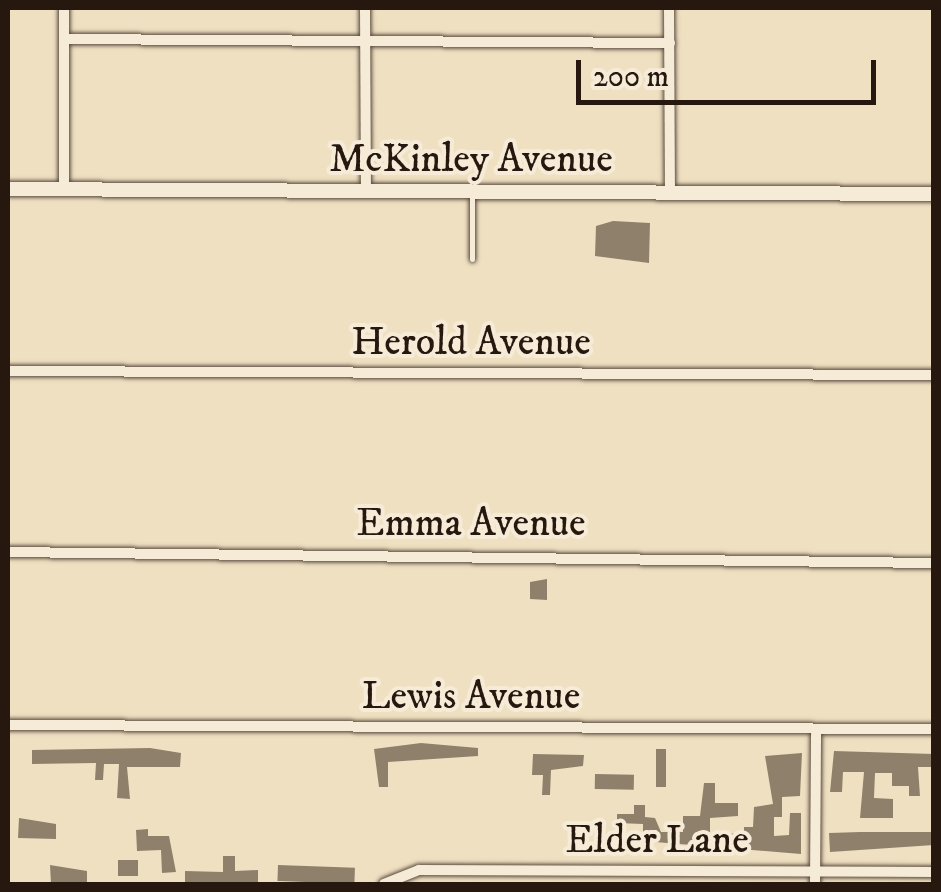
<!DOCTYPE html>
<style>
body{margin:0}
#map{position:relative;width:941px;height:892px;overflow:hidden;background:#f0e0c2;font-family:"IM FELL DW Pica",serif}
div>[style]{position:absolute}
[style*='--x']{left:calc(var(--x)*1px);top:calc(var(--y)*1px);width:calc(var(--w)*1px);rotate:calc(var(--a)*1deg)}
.building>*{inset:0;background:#8f806c;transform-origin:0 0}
.roads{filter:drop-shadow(0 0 2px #584a3c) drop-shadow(0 0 2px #584a3c)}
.service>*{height:5px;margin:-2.5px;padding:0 2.5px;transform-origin:2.5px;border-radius:2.5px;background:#f5ebd7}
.minor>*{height:10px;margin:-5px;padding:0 5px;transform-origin:5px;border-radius:5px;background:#f5ebd7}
.secondary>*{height:14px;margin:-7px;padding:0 7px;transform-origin:7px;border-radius:7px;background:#f5ebd7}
span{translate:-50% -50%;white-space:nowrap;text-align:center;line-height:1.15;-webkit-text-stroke:8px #f5ebd7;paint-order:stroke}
.street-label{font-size:40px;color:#26180f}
.frame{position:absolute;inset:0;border:10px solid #26180f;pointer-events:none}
.scale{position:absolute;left:576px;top:60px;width:300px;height:45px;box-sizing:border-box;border:5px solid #26180f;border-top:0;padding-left:12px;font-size:30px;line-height:35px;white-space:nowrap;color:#26180f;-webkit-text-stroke:8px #f5ebd7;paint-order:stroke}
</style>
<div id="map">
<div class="building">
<div style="clip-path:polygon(613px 221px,650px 223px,649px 263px,595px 256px,596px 226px)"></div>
<div style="clip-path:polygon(547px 579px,547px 600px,530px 599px,530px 582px)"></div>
<div style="clip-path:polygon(421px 743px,478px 748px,478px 756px,388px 762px,388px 787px,379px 787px,374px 749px)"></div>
<div style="clip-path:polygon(150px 748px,181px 753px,180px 767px,127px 767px,130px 799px,117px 798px,119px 764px,104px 764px,103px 780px,95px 780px,96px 763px,32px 764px,32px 750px)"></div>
<div style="left:656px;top:749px;width:10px;height:38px"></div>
<div style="clip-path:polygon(834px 751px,934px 754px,934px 767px,918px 767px,920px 796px,909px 796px,909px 786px,892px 786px,892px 773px,875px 773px,874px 798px,893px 799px,893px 818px,860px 818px,864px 772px,843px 772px,842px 792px,830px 792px)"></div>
<div style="clip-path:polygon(802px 753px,800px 796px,782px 797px,782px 817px,774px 817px,774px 836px,789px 835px,790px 813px,801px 813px,801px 854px,643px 841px,643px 824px,617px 823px,617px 814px,634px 814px,634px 805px,645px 805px,645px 817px,655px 818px,661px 832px,683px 832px,683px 816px,700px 816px,704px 783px,715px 783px,715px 803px,738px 803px,738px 816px,710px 818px,710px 833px,744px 834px,744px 827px,753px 827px,754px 807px,773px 804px,765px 756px)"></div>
<div style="clip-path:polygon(533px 754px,584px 755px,583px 766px,551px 770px,550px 795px,542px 795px,543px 775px,532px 775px)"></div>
<div style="left:595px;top:774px;width:39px;height:15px;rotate:1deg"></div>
<div style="clip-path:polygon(19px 818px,56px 824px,56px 839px,18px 838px)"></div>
<div style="clip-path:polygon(148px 829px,148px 836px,169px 836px,176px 872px,162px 873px,161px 850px,137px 851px,136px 830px)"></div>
<div style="clip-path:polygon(860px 832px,934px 832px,934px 845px,830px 852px,829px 833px)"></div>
<div style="clip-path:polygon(223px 856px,235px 856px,235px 871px,258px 870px,258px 884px,185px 884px,185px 871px,223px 872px)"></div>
<div style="left:118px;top:860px;width:20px;height:16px"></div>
<div style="clip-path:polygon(50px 865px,87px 871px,87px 883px,51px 884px)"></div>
<div style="left:278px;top:865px;width:77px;height:16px;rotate:2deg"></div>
</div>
<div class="roads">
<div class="service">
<div style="--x:472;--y:259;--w:67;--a:-90"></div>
</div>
<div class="minor">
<div style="--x:64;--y:8;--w:182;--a:90"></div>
<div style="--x:365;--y:8;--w:184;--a:89.7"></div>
<div style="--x:669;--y:8;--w:185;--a:89.7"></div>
<div style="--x:64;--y:39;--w:606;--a:0.38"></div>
<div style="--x:8;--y:371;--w:926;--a:0.25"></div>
<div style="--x:8;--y:552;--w:926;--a:0.68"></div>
<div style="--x:8;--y:725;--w:926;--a:0.25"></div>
<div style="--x:384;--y:884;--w:38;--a:-22"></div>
<div style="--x:419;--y:870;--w:515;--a:0.22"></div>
<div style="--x:815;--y:884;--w:155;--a:-89.6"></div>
</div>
<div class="secondary">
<div style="--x:8;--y:189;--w:926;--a:0.31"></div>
</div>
</div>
<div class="street-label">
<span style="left:471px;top:160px">McKinley Avenue</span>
<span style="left:471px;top:343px">Herold Avenue</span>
<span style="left:471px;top:524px">Emma Avenue</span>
<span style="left:471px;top:697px">Lewis Avenue</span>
<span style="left:657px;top:841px">Elder Lane</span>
</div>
<div class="frame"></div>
<div class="scale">200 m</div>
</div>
